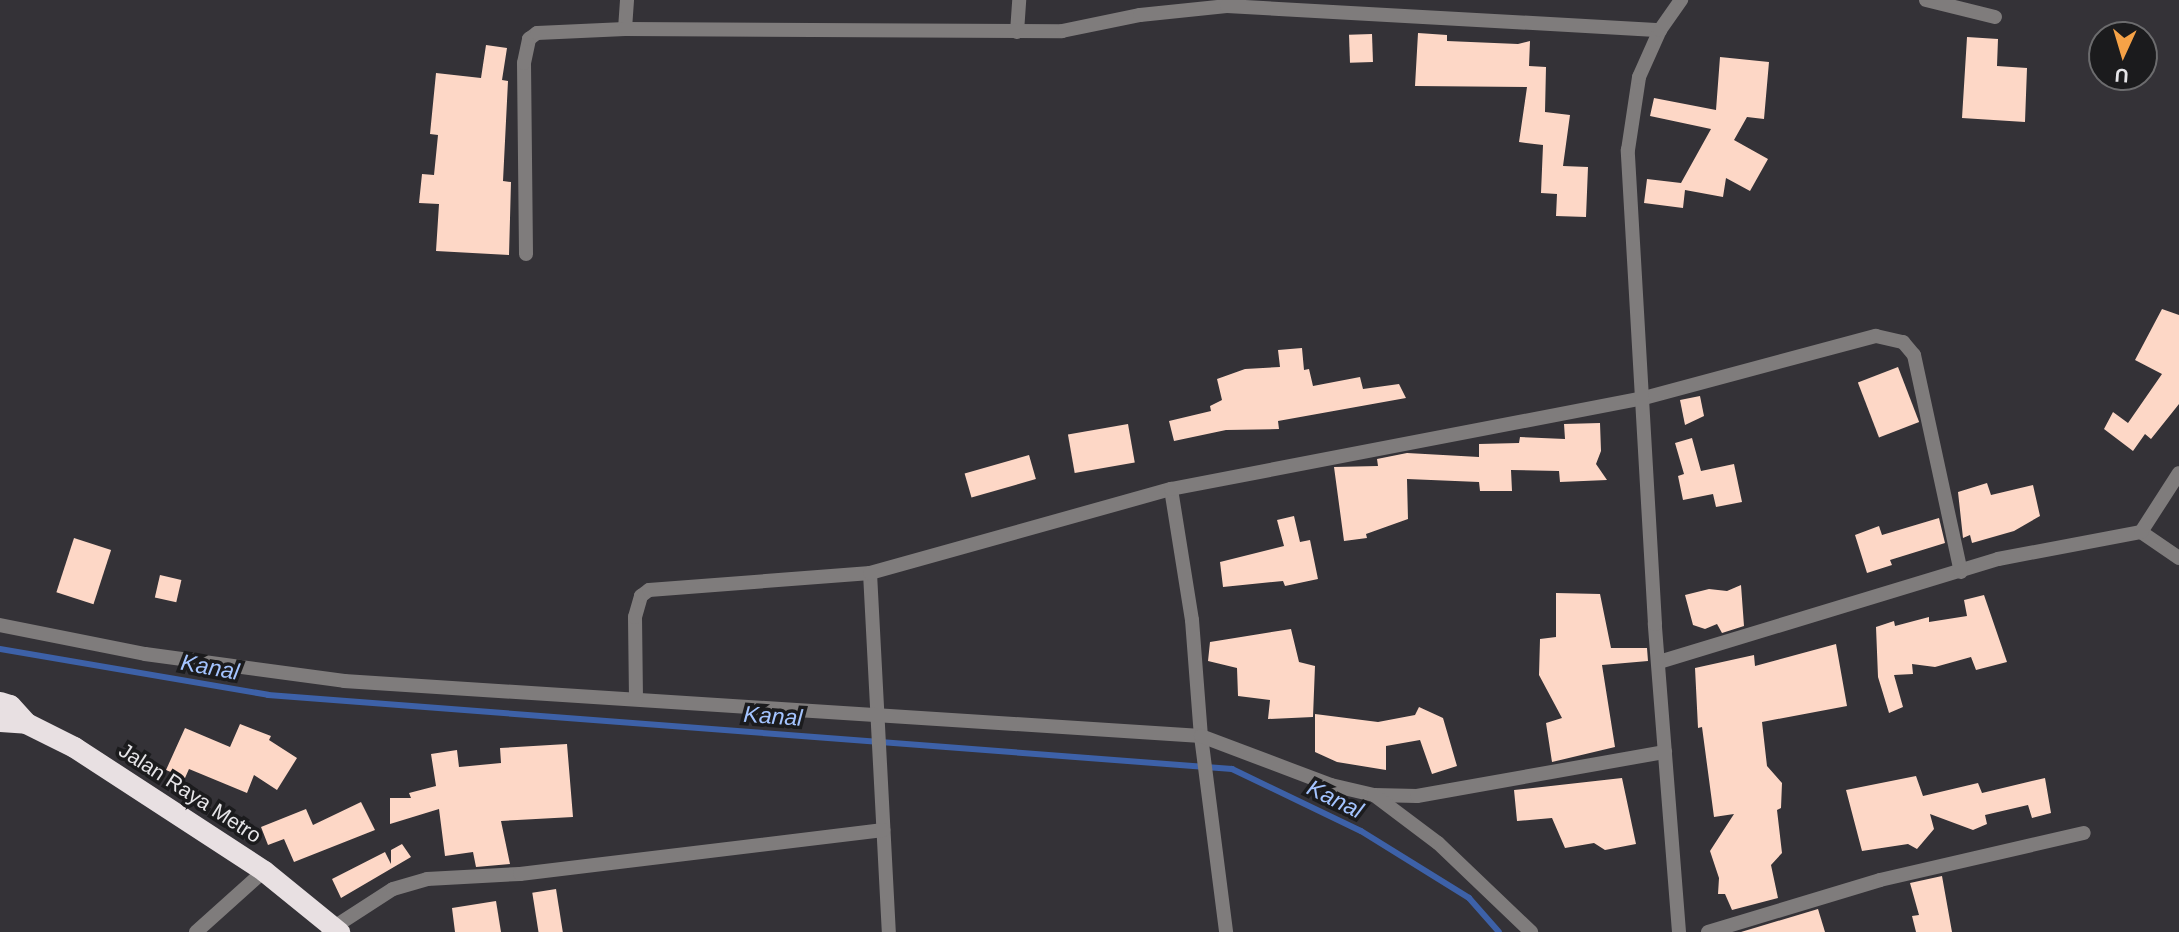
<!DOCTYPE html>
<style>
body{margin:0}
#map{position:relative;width:2179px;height:932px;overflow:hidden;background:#343237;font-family:Arial,sans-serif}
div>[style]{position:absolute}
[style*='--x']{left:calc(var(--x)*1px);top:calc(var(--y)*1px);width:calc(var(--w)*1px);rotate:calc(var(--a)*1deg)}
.stream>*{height:6px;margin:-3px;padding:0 3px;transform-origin:3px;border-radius:3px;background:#3d61a8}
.building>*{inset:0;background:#fdd7c6;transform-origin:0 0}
.street>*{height:14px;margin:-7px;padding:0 7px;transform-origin:7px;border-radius:7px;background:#7f7c7c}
.highway>*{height:21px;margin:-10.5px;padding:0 10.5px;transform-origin:10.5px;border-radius:10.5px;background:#e8e0e2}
span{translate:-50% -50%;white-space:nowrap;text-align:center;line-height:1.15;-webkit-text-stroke:7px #1b1b1d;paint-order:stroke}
.street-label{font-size:21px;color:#e6e5e8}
.water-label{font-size:23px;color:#a4c4ff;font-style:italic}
.north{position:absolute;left:2088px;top:21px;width:70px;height:70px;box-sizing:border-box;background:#1b1b1d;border:2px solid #6c6c6e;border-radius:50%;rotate:184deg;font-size:19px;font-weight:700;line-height:28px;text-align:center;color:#e6e5e8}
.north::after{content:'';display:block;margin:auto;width:24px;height:32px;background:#f6a247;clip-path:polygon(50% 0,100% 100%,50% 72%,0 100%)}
</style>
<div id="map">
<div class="stream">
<div style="--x:0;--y:649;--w:272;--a:9.7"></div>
<div style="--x:268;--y:695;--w:967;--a:4.39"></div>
<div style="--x:1232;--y:769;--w:143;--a:25.7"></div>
<div style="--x:1361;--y:831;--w:127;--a:31.8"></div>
<div style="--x:1469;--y:898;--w:45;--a:48.6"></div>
</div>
<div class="building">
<div style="clip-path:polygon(1418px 33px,1447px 35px,1447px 41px,1518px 44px,1530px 41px,1529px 66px,1546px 67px,1545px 112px,1570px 115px,1563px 166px,1588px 167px,1586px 217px,1556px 216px,1557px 194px,1541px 193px,1543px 145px,1519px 142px,1527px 87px,1415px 86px)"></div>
<div style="left:1372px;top:34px;width:28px;height:23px;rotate:88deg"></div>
<div style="clip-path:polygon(1967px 37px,1998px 39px,1997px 66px,2027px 68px,2025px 122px,1962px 118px)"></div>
<div style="clip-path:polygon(486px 45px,507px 48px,502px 80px,508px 81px,503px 181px,511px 182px,509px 255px,436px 251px,439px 204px,419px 203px,422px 174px,434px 175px,438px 135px,430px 134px,436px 73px,481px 78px)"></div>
<div style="clip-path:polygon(1720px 57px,1769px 62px,1764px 119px,1747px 117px,1734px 140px,1768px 159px,1750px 191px,1726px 178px,1723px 197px,1685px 190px,1683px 208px,1644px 203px,1647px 179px,1681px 183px,1711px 129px,1650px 116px,1654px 98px,1716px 110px)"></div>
<div style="clip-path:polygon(2162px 309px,2179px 315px,2179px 404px,2151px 439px,2145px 434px,2133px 451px,2104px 429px,2113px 412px,2128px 423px,2162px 374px,2135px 360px)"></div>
<div style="clip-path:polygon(1302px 348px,1304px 370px,1309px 369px,1313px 386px,1360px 377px,1363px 389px,1399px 384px,1406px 398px,1278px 421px,1279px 429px,1226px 430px,1174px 441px,1169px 421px,1211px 411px,1210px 406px,1222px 400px,1217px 379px,1245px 369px,1280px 367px,1278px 350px)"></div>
<div style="left:1898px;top:367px;width:59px;height:43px;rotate:69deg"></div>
<div style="clip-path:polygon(1700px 396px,1704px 416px,1685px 425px,1680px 400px)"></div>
<div style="clip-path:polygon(1600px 423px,1601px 451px,1596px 464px,1607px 480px,1560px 482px,1559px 471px,1511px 470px,1512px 491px,1480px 491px,1479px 482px,1407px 479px,1408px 519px,1366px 534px,1367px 538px,1344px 541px,1334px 467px,1378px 466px,1377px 459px,1407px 453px,1479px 457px,1479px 444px,1519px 443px,1520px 437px,1565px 439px,1564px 424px)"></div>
<div style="left:1128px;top:424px;width:39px;height:61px;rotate:80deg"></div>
<div style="clip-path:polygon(1692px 438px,1701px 471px,1734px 464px,1742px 502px,1716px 507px,1713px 494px,1683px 500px,1678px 476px,1684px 474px,1675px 443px)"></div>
<div style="left:1029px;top:455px;width:25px;height:67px;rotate:74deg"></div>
<div style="clip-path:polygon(1987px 483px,1991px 495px,2033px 485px,2040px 516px,2014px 531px,1972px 543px,1970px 535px,1963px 538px,1958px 492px)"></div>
<div style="clip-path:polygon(1294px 516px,1300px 542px,1310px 540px,1318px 579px,1285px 586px,1283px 581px,1223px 587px,1220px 562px,1284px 546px,1277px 520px)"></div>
<div style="clip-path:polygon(1939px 518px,1945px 543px,1890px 560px,1892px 565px,1867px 573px,1855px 535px,1879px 526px,1882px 535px)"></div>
<div style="left:74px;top:538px;width:39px;height:57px;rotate:18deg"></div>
<div style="left:160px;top:575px;width:22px;height:23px;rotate:13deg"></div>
<div style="clip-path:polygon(1741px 585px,1744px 626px,1722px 633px,1717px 624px,1705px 629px,1693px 625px,1685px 595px,1709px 589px,1727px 591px)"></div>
<div style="clip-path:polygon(1556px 593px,1600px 594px,1611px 648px,1647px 648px,1648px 661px,1602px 665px,1615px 747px,1552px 762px,1546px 723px,1562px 718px,1539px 675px,1540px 639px,1556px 637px)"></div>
<div style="clip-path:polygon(1984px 595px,2007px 662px,1976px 670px,1971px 657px,1935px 667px,1912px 664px,1913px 674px,1894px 675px,1903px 707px,1889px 713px,1878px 677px,1876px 627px,1894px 621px,1895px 626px,1929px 617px,1929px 622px,1967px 616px,1964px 600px)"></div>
<div style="clip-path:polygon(1291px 629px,1299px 662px,1315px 666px,1313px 717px,1268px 719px,1270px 700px,1238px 696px,1237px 668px,1208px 661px,1210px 642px)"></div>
<div style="clip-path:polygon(1836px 644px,1847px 706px,1762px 722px,1767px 766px,1782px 783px,1781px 808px,1777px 810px,1782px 853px,1771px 865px,1778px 898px,1732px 910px,1725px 894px,1718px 894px,1719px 878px,1710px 851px,1734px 814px,1714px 817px,1702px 727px,1698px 728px,1695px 668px,1754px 655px,1755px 666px)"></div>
<div style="clip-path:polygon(1419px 707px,1443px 718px,1457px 766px,1432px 774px,1420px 740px,1386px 746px,1386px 770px,1337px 762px,1315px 752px,1315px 714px,1378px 722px,1415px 715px)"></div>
<div style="clip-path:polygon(240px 724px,271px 736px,269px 740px,297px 758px,277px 790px,254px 775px,247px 793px,189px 769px,185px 778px,166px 770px,185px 728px,230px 747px)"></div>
<div style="clip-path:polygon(567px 744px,573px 817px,501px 821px,510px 864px,476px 867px,473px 852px,445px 856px,439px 809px,390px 824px,390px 798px,411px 798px,409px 793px,436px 786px,431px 754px,457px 750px,459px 767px,501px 763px,500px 748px)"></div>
<div style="clip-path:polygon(1916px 776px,1923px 796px,1978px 783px,1982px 793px,2045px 778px,2051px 813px,2032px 818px,2028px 805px,1985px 815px,1987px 824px,1973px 830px,1930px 814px,1934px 829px,1917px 849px,1908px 844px,1862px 851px,1846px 790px)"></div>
<div style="clip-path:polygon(1622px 778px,1636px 844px,1605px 850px,1594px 843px,1565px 848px,1552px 818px,1517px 821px,1514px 790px)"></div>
<div style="clip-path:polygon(361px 802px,375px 830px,294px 862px,284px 839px,268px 845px,261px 827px,306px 809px,313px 825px)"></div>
<div style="clip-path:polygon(402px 844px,411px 857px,341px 898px,332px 879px,385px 852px,391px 864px,391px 850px)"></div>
<div style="clip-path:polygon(1942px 876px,1952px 932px,1916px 932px,1912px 916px,1919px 915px,1910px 883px)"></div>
<div style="left:556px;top:889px;width:44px;height:24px;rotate:81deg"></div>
<div style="clip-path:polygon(496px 901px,501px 932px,455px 932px,452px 908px)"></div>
<div style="clip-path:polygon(1818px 909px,1825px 932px,1741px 932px)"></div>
</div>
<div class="street">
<div style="--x:1926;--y:0;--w:71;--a:13.8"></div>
<div style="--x:625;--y:29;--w:29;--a:-86"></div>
<div style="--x:1017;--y:32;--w:32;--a:-86"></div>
<div style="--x:526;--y:254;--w:191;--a:-90.6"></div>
<div style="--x:524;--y:63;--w:25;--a:-78"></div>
<div style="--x:529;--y:39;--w:10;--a:-37"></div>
<div style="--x:537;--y:33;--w:88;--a:-2.6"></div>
<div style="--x:625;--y:29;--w:437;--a:0.3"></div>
<div style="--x:1062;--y:31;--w:80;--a:-11.6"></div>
<div style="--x:1140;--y:15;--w:87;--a:-5.9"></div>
<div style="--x:1227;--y:6;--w:434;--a:3.2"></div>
<div style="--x:1171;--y:489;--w:133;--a:80.9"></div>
<div style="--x:1192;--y:620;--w:116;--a:85.6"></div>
<div style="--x:1201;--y:736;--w:198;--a:82.7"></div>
<div style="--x:2141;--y:532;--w:46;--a:34.4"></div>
<div style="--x:870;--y:573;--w:360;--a:87"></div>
<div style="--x:0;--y:625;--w:148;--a:11.3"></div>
<div style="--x:145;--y:654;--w:201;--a:7.7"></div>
<div style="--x:344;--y:681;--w:859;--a:3.67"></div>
<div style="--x:1201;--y:736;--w:139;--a:20.7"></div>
<div style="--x:1331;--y:785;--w:44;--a:13.1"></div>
<div style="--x:1374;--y:795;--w:43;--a:1.3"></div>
<div style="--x:1417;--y:796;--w:252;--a:-10.1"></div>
<div style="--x:1659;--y:662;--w:354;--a:-16.9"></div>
<div style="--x:1998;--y:559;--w:146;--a:-10.7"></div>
<div style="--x:2141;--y:532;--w:70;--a:-57.2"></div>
<div style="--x:636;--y:699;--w:82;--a:-90.7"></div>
<div style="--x:635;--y:617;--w:22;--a:-74"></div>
<div style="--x:641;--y:596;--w:10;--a:-37"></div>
<div style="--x:649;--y:590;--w:222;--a:-4.4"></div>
<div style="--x:870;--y:573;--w:313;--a:-15.6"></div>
<div style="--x:1171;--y:489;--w:482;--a:-10.9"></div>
<div style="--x:1644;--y:398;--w:240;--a:-15"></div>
<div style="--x:1876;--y:336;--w:28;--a:13"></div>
<div style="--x:1903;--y:342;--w:17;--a:50"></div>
<div style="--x:1914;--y:355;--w:222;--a:77.8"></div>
<div style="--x:1374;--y:795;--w:80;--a:36.9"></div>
<div style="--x:1438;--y:843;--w:129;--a:43.7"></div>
<div style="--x:328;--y:931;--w:77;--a:-32.9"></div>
<div style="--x:393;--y:889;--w:35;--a:-16"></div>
<div style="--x:427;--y:879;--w:93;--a:-3.1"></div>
<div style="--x:520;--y:874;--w:366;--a:-6.9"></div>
<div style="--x:196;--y:932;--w:91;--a:-41.9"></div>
<div style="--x:1679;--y:932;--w:309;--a:-94.5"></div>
<div style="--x:1655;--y:624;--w:475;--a:-93.3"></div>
<div style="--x:1628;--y:150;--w:74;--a:-81.4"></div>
<div style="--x:1639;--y:77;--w:51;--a:-65.9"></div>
<div style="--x:1660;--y:30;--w:37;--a:-55"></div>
<div style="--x:1708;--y:932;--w:180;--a:-16.8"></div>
<div style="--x:1880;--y:880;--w:209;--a:-13"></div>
</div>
<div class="highway">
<div style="--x:0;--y:702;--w:10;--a:17"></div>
<div style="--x:10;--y:705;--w:24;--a:48"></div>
<div style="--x:0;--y:721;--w:26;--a:4"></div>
<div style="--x:26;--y:723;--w:54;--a:26.6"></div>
<div style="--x:74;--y:747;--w:227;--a:33.1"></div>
<div style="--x:264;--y:871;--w:97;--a:39.1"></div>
</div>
<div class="street-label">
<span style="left:190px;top:793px;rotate:33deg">Jalan Raya Metro</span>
</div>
<div class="water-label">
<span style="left:210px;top:667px;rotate:10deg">Kanal</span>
<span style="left:773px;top:716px;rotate:4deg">Kanal</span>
<span style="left:1335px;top:799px;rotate:26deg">Kanal</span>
</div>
<div class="north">U</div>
</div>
